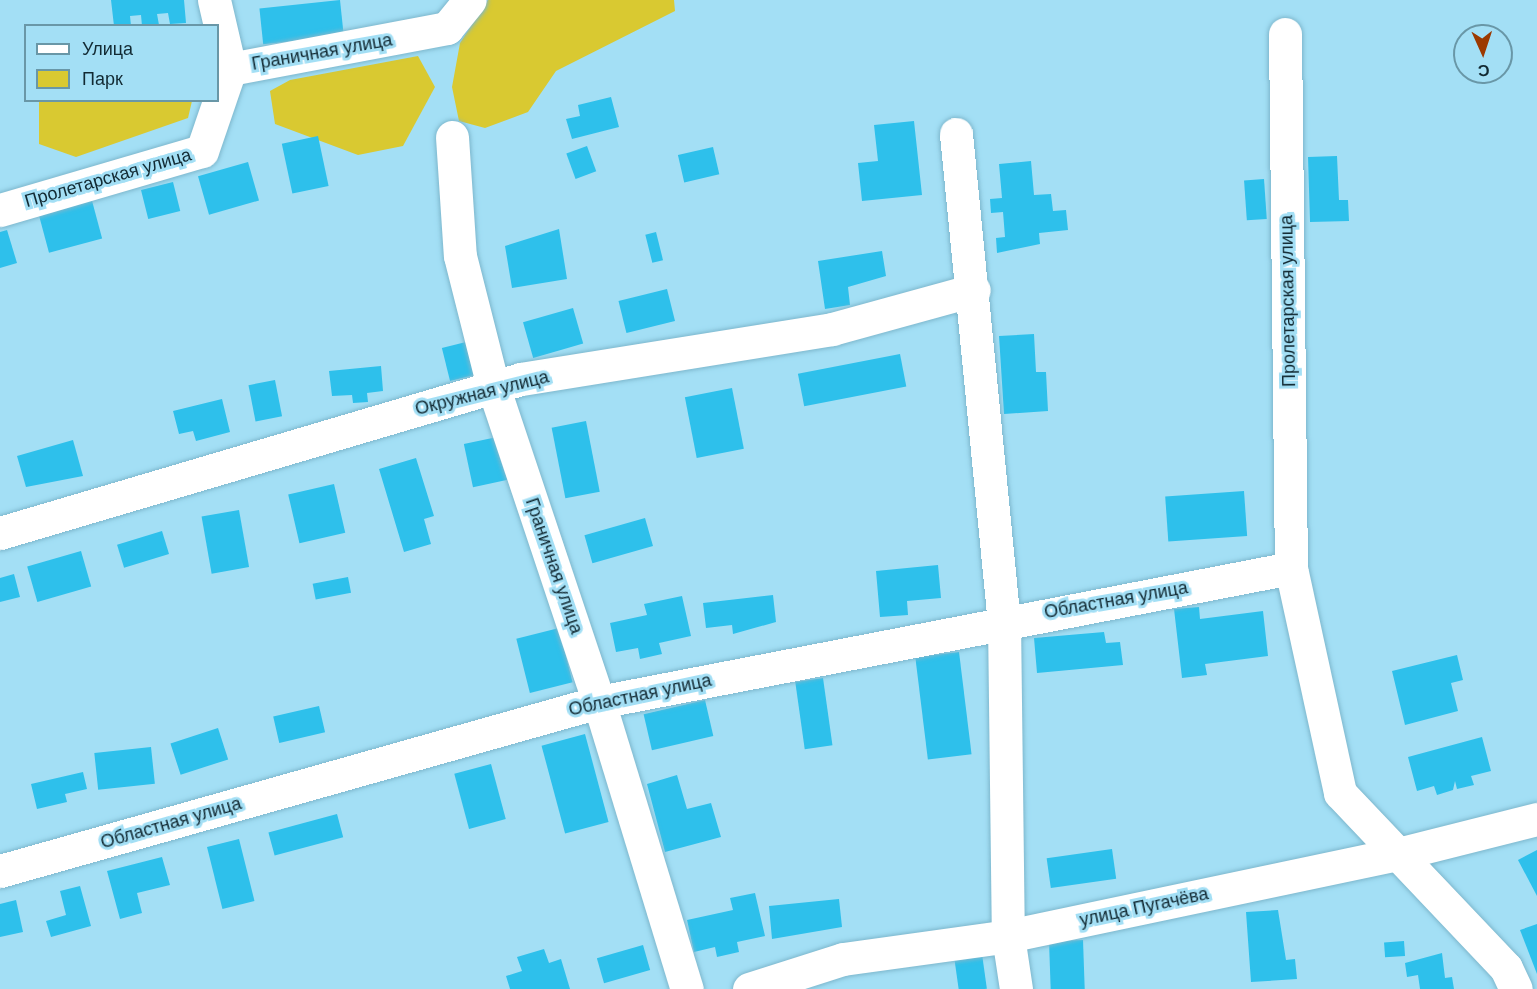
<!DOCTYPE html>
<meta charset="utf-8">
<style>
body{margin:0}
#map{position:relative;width:1537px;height:989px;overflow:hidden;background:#a3dff5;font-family:Arial,sans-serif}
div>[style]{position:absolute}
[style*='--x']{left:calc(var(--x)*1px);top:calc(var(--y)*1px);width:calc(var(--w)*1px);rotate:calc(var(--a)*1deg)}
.green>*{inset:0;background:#d9c931}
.building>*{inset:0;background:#2ec0eb;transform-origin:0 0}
.roads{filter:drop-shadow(0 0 2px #7db7cd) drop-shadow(0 0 2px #7db7cd)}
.minor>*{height:33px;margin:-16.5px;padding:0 16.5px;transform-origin:16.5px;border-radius:16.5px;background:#fff}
span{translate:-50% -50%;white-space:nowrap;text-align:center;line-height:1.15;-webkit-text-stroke:6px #a3dff5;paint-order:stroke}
.street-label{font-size:18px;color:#122a33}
.legend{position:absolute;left:24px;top:24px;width:195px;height:78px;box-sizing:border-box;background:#a3dff5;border:2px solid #6997a7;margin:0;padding:8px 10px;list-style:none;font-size:18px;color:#122a33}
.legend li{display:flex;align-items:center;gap:12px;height:30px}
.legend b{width:30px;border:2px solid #6997a7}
.north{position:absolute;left:1453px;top:24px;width:60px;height:60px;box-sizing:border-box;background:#a3dff5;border:2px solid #6997a7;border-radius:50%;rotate:177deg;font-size:16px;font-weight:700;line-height:24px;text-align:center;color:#122a33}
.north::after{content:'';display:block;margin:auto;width:21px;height:27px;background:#9c3900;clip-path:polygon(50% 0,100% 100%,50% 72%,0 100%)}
</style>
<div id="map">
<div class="green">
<div style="clip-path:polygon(488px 0,674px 0,675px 11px,556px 71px,528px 112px,485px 128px,459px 121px,452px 87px,460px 43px)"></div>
<div style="clip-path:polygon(418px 56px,435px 87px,403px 146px,358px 155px,275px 124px,270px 91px,290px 80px)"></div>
<div style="clip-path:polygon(39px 101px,39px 100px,192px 101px,188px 118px,76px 157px,39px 144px)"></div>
</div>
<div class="building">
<div style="clip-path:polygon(111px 0,184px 0,186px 23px,170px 24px,168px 13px,157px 14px,159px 25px,142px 26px,141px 15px,130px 16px,131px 26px,114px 26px)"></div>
<div style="left:340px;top:0;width:36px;height:81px;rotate:84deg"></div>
<div style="clip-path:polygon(611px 97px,619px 127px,572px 139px,566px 119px,580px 116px,578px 105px)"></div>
<div style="clip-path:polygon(914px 121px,922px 195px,862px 201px,858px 163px,878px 161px,874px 125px)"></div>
<div style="left:318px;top:136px;width:51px;height:37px;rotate:78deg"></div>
<div style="left:587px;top:146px;width:27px;height:22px;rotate:70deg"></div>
<div style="left:713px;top:147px;width:28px;height:36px;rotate:77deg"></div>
<div style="clip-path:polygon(1337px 156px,1339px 200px,1348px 200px,1349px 221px,1310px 222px,1308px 157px)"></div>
<div style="clip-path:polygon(1031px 161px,1034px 195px,1051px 194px,1053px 211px,1066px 210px,1068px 230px,1039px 233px,1040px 244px,997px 253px,996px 238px,1005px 237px,1003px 212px,991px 213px,990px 199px,1002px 198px,999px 164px)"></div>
<div style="left:248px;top:162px;width:40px;height:52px;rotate:74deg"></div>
<div style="left:1264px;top:179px;width:40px;height:20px;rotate:86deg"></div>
<div style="left:173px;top:182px;width:30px;height:33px;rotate:76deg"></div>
<div style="left:91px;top:197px;width:43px;height:55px;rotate:75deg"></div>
<div style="clip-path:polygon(559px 229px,567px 279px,512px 288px,505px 246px)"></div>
<div style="clip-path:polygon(7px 230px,17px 263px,0 268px,0 232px)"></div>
<div style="left:656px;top:232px;width:29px;height:11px;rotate:76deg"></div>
<div style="clip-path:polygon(882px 251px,886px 276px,848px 287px,850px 305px,825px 309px,818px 261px)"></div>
<div style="left:667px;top:289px;width:33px;height:50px;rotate:76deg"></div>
<div style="left:573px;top:308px;width:37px;height:52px;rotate:74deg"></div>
<div style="clip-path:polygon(1034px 334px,1036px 372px,1046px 372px,1048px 411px,1004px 414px,999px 336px)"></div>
<div style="left:470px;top:341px;width:34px;height:29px;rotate:76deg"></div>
<div style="left:900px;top:354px;width:33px;height:104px;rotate:79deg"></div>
<div style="clip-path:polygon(381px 366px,383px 391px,367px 393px,368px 402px,353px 403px,352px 395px,332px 396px,329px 371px)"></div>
<div style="left:275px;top:380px;width:37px;height:27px;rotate:79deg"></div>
<div style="left:732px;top:388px;width:62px;height:48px;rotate:79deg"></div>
<div style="clip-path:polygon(222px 399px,230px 432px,196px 441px,193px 431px,179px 434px,173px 411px)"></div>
<div style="left:586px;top:421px;width:72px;height:35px;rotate:79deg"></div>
<div style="left:502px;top:436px;width:44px;height:39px;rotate:78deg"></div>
<div style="clip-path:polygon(73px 440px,83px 476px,26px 487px,17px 456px)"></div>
<div style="clip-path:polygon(416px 458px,434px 516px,424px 519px,431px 544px,404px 552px,379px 469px)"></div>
<div style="left:334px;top:484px;width:50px;height:47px;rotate:77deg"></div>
<div style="left:1244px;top:491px;width:45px;height:79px;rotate:86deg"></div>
<div style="left:239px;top:510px;width:58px;height:38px;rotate:80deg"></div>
<div style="left:645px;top:518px;width:29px;height:63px;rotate:74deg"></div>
<div style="left:162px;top:531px;width:24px;height:47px;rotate:73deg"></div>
<div style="left:81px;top:551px;width:37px;height:56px;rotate:74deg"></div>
<div style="clip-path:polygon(938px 565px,941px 598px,907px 601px,908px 615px,880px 617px,876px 571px)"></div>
<div style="clip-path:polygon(14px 574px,20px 597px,0 602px,0 578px)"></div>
<div style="left:348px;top:577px;width:16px;height:36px;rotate:79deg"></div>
<div style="clip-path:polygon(773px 595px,776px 622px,733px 634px,732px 625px,706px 628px,703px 603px)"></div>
<div style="clip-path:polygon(682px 596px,691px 636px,659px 643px,662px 654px,640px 659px,638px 648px,616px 652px,610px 623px,647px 615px,644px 604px)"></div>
<div style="clip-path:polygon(1199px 607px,1200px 619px,1263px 611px,1268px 656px,1205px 664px,1207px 675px,1182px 678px,1174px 609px)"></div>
<div style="left:559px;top:628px;width:56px;height:44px;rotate:76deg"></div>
<div style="clip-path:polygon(1104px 632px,1106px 643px,1120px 642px,1123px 665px,1037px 673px,1034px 638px)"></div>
<div style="left:959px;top:652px;width:103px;height:44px;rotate:83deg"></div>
<div style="clip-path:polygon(1457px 655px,1463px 680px,1451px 683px,1458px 711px,1405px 725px,1392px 671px)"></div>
<div style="left:823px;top:678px;width:68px;height:28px;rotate:82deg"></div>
<div style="left:705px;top:700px;width:37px;height:63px;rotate:77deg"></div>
<div style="left:319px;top:706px;width:27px;height:47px;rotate:77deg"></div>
<div style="left:218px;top:728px;width:33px;height:50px;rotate:72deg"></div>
<div style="left:585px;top:734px;width:91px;height:45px;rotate:75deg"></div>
<div style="clip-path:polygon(1482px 737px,1491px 771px,1471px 776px,1474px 785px,1457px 789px,1455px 781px,1453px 790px,1437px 795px,1434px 786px,1417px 791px,1408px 757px)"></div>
<div style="left:151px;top:747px;width:37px;height:57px;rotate:84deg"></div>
<div style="left:491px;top:764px;width:57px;height:38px;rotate:75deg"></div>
<div style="clip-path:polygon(83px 772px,87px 789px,65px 794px,67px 802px,37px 809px,31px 784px)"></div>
<div style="clip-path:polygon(677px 775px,687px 809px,711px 803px,721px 837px,665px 852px,647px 784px)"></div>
<div style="left:337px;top:814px;width:24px;height:71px;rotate:75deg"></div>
<div style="left:239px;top:839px;width:64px;height:33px;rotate:76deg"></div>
<div style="left:1112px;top:849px;width:30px;height:66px;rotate:82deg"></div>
<div style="clip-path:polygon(1537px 850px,1537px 896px,1518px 860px)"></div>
<div style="clip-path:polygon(162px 857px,170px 885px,137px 893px,142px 913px,120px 919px,107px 871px)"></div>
<div style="clip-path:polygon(80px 886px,91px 926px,51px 937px,46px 921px,66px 915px,60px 891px)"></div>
<div style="clip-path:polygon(755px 893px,765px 936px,737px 942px,739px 952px,717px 957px,715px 947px,694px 952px,687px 920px,733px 910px,730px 898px)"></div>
<div style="clip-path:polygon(839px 899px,842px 927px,772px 939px,769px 906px)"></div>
<div style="clip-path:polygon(16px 900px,23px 932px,0 937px,0 904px)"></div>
<div style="clip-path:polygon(1278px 910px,1286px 960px,1295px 959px,1297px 979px,1251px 982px,1246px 912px)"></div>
<div style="clip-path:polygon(1537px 924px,1537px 974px,1520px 930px)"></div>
<div style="left:1083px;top:940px;width:49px;height:34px;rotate:88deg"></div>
<div style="left:1404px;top:941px;width:15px;height:20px;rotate:86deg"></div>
<div style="left:643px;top:945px;width:26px;height:48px;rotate:74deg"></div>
<div style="clip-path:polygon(544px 949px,549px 963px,561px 959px,570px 989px,510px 989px,506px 976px,522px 971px,517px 957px)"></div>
<div style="clip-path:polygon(1442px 953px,1445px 978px,1452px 977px,1454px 989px,1420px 989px,1418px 975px,1407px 977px,1405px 963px)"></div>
<div style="left:982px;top:954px;width:35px;height:28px;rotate:82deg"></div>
</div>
<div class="roads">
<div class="minor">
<div style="--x:214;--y:0;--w:71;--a:76.9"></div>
<div style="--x:1285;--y:34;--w:534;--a:89.36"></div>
<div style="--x:1291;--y:568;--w:230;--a:77.7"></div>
<div style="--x:1340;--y:793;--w:241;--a:46.5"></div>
<div style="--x:1506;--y:968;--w:23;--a:65"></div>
<div style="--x:230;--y:69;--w:221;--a:-10.7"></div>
<div style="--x:447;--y:28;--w:36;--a:-51"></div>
<div style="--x:956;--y:134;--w:488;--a:84.4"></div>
<div style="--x:1004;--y:620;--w:316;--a:89.3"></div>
<div style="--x:1008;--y:936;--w:54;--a:81.4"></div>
<div style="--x:452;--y:137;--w:119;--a:86.2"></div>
<div style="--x:460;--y:256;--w:134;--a:75.8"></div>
<div style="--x:493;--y:386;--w:333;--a:71.5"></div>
<div style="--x:599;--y:702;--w:300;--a:73"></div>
<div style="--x:0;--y:210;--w:210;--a:-16.3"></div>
<div style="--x:202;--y:151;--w:87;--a:-71.1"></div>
<div style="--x:0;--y:533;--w:543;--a:-16.47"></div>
<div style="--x:521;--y:379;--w:315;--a:-9.1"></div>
<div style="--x:832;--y:329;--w:147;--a:-15.4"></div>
<div style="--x:0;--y:871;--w:622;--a:-15.76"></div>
<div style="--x:599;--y:702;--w:705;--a:-10.96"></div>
<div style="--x:749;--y:989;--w:99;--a:-17.7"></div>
<div style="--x:843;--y:959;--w:167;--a:-7.9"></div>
<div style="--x:1008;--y:936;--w:403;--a:-11.9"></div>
<div style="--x:1402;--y:853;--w:139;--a:-14.1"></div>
</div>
</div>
<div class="street-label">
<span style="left:322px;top:52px;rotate:-10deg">Граничная улица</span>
<span style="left:108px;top:178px;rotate:-16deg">Пролетарская улица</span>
<span style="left:1288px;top:301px;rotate:-91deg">Пролетарская улица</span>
<span style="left:482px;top:393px;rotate:-14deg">Окружная улица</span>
<span style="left:554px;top:566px;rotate:71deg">Граничная улица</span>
<span style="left:1116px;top:600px;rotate:-10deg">Областная улица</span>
<span style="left:640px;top:695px;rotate:-12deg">Областная улица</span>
<span style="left:171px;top:823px;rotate:-16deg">Областная улица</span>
<span style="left:1144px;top:907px;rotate:-12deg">улица Пугачёва</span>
</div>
<ul class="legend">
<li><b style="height:8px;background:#fff"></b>Улица</li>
<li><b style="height:16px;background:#d9c931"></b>Парк</li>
</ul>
<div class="north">С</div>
</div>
